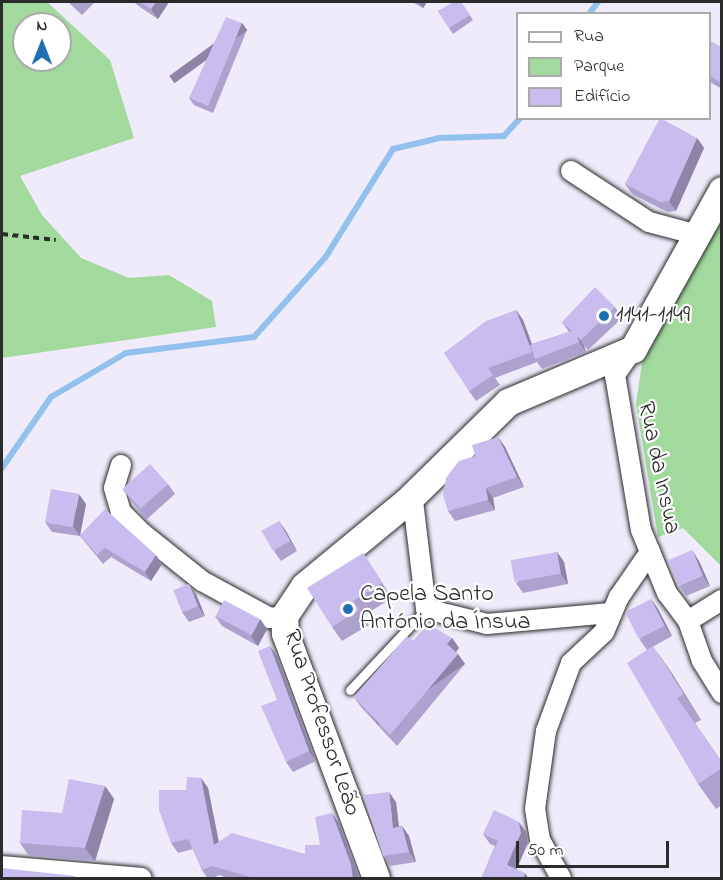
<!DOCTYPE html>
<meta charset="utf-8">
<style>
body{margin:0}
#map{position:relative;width:723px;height:880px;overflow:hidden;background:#efebfa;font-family:"Indie Flower",sans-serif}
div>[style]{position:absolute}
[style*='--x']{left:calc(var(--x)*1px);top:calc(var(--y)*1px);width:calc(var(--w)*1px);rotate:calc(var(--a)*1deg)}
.green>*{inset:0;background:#a2d99d}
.stream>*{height:6px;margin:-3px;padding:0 3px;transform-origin:3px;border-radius:3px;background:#93c1ed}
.path>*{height:4px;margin-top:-2px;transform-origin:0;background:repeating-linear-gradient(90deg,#2b2b2b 0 6px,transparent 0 10.5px)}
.roads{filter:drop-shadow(0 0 2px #2b2b2b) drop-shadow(0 0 2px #2b2b2b)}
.lane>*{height:9px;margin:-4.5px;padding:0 4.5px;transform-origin:4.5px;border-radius:4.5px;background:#fff}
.street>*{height:20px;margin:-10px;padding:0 10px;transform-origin:10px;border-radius:10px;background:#fff}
.secondary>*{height:27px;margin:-13.5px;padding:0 13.5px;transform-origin:13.5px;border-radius:13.5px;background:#fff}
.wall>*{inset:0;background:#ada2cd}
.shaded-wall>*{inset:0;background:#8d84a7;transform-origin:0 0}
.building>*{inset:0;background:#c9bcee;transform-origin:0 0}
.dots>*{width:16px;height:16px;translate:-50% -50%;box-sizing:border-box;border:3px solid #fff;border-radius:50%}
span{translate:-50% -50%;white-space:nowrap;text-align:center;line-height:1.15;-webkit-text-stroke:4.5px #fff;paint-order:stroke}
.poi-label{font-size:24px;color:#2b2b2b}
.left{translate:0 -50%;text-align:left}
.street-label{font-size:24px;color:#2b2b2b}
.frame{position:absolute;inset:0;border:3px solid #2b2b2b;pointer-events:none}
.legend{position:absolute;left:516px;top:12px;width:195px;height:108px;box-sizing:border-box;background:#fff;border:2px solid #aaa;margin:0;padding:8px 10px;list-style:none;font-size:18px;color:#2b2b2b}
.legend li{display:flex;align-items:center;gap:12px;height:30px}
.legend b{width:30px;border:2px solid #aaa}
.north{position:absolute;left:12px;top:12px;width:60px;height:60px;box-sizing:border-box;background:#fff;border:2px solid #aaa;border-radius:50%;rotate:0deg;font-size:16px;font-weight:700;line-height:24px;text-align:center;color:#2b2b2b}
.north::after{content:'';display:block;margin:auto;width:21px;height:27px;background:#1f6fb2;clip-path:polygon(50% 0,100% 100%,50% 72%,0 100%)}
.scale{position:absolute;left:516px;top:841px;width:153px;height:27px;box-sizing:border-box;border:3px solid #2b2b2b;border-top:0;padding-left:8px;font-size:18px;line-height:21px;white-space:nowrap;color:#2b2b2b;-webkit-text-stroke:4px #fff;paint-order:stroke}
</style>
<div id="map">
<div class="green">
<div style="clip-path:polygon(evenodd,2px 2px,47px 2px,110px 60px,134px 138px,20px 176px,42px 215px,81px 258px,129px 278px,169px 275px,212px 301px,216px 327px,2px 358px,2px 2px,24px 24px,60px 24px,60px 60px,24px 60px,24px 24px)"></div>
<div style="clip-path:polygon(721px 190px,721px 566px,683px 528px,658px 537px,636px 404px,644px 349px)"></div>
</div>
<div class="stream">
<div style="--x:589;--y:14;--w:15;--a:-53"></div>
<div style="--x:2;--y:468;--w:86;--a:-55.4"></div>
<div style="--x:51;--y:397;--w:87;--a:-30.4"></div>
<div style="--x:126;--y:353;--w:129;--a:-7.1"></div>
<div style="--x:254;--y:337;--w:106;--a:-48.1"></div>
<div style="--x:325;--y:258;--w:128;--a:-58"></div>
<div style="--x:393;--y:149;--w:48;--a:-13.2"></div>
<div style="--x:440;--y:138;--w:64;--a:-1.8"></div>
<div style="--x:504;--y:136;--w:24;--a:-48"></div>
</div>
<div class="path">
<div style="--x:2;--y:234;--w:54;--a:6.3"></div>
</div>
<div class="roads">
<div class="lane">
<div style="--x:350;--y:690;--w:111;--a:-46.8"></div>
</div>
<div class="street">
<div style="--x:571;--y:171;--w:93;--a:33.2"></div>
<div style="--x:649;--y:222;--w:51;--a:14.9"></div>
<div style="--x:633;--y:349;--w:32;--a:125"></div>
<div style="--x:615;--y:375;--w:157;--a:80.5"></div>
<div style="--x:641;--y:530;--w:68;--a:67.6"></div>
<div style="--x:667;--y:593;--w:35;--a:53"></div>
<div style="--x:688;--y:621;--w:42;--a:70.7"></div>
<div style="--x:702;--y:661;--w:38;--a:58"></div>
<div style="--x:121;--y:465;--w:24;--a:107"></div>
<div style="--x:114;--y:488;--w:25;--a:74"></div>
<div style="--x:121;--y:512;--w:30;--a:45"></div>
<div style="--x:142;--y:533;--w:77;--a:38.7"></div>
<div style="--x:202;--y:581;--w:77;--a:28.6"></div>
<div style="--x:270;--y:618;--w:14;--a:-8"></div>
<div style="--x:421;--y:489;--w:14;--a:124"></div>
<div style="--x:413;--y:501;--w:109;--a:83.1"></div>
<div style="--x:426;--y:609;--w:63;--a:13.8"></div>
<div style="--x:487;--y:624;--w:124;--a:-5.1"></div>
<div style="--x:688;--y:621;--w:40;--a:-32"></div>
<div style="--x:2;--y:866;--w:140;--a:4.9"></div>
<div style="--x:561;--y:878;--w:43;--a:-118.9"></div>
<div style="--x:540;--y:840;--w:31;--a:-99"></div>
<div style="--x:535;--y:809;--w:79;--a:-82"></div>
<div style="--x:546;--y:731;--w:72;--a:-69.8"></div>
<div style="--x:571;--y:663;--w:45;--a:-43.2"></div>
<div style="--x:604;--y:632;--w:38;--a:-67"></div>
<div style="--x:619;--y:597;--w:55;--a:-55.4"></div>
</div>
<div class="secondary">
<div style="--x:376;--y:878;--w:261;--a:-110.4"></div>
<div style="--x:285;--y:633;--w:17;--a:-93"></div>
<div style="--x:284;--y:616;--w:36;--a:-56"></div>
<div style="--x:304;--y:586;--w:132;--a:-39.5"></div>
<div style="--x:406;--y:502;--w:143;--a:-44.4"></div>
<div style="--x:508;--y:402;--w:136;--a:-23"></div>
<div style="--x:633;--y:349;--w:182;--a:-60.8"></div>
</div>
</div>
<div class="wall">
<div style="clip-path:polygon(68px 2px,95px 2px,82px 15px)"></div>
<div style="clip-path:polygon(134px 2px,169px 2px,158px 19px,137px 5px)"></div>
<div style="clip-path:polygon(412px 2px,427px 2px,423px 8px)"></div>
<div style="clip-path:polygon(461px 2px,473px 20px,453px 34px,438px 11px)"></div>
<div style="clip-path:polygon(242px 23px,247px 30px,213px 113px,194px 105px,189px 98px)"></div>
<div style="clip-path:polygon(710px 41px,722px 48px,722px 89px,710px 82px)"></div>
<div style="clip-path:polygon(697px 138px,704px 148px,676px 211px,667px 212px,632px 194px,625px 184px)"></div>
<div style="clip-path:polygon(615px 307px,622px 318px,588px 350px,584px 346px,586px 352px,542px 369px,537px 362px,495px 378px,500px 385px,476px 401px,469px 391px,516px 310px,523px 320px,532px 344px,569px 332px,562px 322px)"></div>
<div style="clip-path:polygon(498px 437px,505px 447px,524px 487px,493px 498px,495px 510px,455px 521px,448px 511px,475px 456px)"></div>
<div style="clip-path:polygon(168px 484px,175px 494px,146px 520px,123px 490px)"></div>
<div style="clip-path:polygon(86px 504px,80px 534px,162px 564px,151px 581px,111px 557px,103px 564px,80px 536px,52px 532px,45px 522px)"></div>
<div style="clip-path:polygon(279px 521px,297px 551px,281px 561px,274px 551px)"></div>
<div style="clip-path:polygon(557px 552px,564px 562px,568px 584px,523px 593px,516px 583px)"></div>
<div style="clip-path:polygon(363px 553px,392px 598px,363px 616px,369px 625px,342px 641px,332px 627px)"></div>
<div style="clip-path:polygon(699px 561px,710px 586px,686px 596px,679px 586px)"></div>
<div style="clip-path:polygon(196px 594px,205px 616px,189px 622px,182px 612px)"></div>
<div style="clip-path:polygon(651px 599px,658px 609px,672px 636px,647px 650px,640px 640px)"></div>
<div style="clip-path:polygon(215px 616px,260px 619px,267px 629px,258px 646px,222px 626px)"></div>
<div style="clip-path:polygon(452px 638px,459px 648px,456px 652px,465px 664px,397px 746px,361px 707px,354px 697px,413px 641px)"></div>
<div style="clip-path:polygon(270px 646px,277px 656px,316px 761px,293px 772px,286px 762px,277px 700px)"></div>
<div style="clip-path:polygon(671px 672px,701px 720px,695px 723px,722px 762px,722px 805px,716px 809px,698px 784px)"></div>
<div style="clip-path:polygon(201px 778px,208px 788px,219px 842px,305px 854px,320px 845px,339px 823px,358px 874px,358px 879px,230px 879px,219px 875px,212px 879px,208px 879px,202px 870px,193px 849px,178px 853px,171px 843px,186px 790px)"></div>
<div style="clip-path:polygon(105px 786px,114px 799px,95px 861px,29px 856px,20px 843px,62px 813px)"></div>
<div style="clip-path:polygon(396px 802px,399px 826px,402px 826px,409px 836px,416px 862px,390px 866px,383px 856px)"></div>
<div style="clip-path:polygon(526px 832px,528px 843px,481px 879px,495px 846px,490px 844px,483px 834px)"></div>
</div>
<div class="shaded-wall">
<div style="clip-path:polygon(156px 2px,169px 2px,158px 19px,151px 9px)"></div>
<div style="clip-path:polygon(418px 2px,427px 2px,423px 8px)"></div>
<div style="left:242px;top:23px;width:9px;height:90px;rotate:54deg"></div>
<div style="clip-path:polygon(697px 138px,704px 148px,676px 211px,669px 201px)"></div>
<div style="clip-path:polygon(516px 310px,523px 320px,537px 358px,536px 359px,532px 352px)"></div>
<div style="clip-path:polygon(577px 336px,584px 346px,586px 352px,579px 342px)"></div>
<div style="clip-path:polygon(498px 437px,505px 447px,524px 487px,517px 477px)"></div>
<div style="clip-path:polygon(486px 488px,493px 498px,495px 510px,488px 500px)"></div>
<div style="clip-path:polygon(79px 494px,86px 504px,80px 536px,73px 526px)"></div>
<div style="clip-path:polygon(279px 521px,286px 531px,297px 551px,290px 541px)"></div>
<div style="clip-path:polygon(692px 550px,699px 561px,710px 586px,703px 576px)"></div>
<div style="clip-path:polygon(557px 552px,564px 562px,568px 584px,561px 574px)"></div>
<div style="clip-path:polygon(156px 555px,162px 564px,151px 581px,145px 572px)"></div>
<div style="clip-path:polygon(189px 584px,196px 594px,205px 616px,198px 606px)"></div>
<div style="clip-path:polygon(651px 599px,658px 609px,672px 636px,665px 626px)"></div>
<div style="clip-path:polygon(260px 619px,267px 629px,258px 646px,251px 636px)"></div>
<div style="clip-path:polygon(452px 638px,459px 648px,454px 654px,447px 644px)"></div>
<div style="clip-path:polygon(270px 646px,277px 656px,316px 761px,309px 751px)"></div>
<div style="clip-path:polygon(653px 646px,671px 672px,701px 720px,684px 694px)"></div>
<div style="left:458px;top:654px;width:12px;height:106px;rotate:55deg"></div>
<div style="clip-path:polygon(201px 778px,208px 788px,221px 854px,214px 845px)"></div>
<div style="clip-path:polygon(105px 786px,114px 799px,95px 861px,85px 848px)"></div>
<div style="clip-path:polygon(389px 792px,396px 802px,400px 838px,393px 828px)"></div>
<div style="clip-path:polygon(332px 813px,339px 823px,358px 874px,358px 879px,353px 879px)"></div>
<div style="clip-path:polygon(519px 822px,526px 832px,528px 843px,514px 875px,507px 865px)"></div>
<div style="clip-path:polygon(402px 826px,409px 836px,416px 862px,409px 852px)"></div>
<div style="clip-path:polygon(525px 873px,529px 879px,523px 879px)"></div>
</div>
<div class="building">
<div style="clip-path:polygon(140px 2px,156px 2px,151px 9px)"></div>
<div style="clip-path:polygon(453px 2px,461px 2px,470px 15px,449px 28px,438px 11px)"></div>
<div style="clip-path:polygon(226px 17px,242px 23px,208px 106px,189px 98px)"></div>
<div style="clip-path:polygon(710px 41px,722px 48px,721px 83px,710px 76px)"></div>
<div style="clip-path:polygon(660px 118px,697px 138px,669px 201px,660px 202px,625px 184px)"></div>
<div style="clip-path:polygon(595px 287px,615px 307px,581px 340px,577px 336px,579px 342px,535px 359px,530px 345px,572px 331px,562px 322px)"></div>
<div style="clip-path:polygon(516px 310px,532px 352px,488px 368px,493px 375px,469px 391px,444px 353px,486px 321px)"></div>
<div style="clip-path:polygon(498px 437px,517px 477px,486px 488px,488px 500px,448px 511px,443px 495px,446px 478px,459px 461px,475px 456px,472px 445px)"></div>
<div style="left:150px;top:464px;width:27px;height:37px;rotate:48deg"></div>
<div style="left:51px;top:489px;width:28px;height:34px;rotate:10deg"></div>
<div style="clip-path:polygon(105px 509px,156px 555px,145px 572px,105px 548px,97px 555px,80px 535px)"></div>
<div style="left:279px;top:521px;width:23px;height:20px;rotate:61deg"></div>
<div style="left:692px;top:550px;width:28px;height:26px;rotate:67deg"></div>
<div style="left:557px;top:552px;width:22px;height:47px;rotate:80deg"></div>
<div style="clip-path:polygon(363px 553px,382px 583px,353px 601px,359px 610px,332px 627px,307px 588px)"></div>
<div style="left:189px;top:584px;width:24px;height:17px;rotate:68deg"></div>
<div style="left:651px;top:599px;width:30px;height:29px;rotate:63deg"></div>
<div style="left:224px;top:600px;width:41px;height:18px;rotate:28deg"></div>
<div style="clip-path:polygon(428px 624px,452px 638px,447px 644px,458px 654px,390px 735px,354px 697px,407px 636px,413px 641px)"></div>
<div style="clip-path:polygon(270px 646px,309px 751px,286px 762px,261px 706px,277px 700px,258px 651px)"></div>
<div style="clip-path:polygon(653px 646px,684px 694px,677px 698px,722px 762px,722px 768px,698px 784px,627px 663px)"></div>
<div style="clip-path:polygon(187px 777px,201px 778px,214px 845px,232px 833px,305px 854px,305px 845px,320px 845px,315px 817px,332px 813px,351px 864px,353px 879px,257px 879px,212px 866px,202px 870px,188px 839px,171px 843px,159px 810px,159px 790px,186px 790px)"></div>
<div style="clip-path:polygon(69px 779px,105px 786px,85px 848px,20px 843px,22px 810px,62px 813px)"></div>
<div style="clip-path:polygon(389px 792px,393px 828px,402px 826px,409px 852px,383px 856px,363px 795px)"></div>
<div style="clip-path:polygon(494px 810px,519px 822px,521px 833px,507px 865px,525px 873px,523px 879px,481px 879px,498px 841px,483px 834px)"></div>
<div style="clip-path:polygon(2px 868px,75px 876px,75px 879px,2px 879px)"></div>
</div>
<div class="dots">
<div style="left:604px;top:316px;background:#1f6fb2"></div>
<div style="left:348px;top:609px;background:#1f6fb2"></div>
</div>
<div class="poi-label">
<span class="left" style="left:616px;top:316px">1141-1149</span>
<span class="left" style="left:360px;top:609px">Capela Santo<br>António da Ínsua</span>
</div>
<div class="street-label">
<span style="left:658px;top:468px;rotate:78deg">Rua da Insua</span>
<span style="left:321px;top:723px;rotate:71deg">Rua Professor Leão</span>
</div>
<div class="frame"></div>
<ul class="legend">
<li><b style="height:8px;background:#fff"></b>Rua</li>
<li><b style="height:16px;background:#a2d99d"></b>Parque</li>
<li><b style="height:16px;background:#c9bcee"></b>Edifício</li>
</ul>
<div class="north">N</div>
<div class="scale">50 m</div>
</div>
